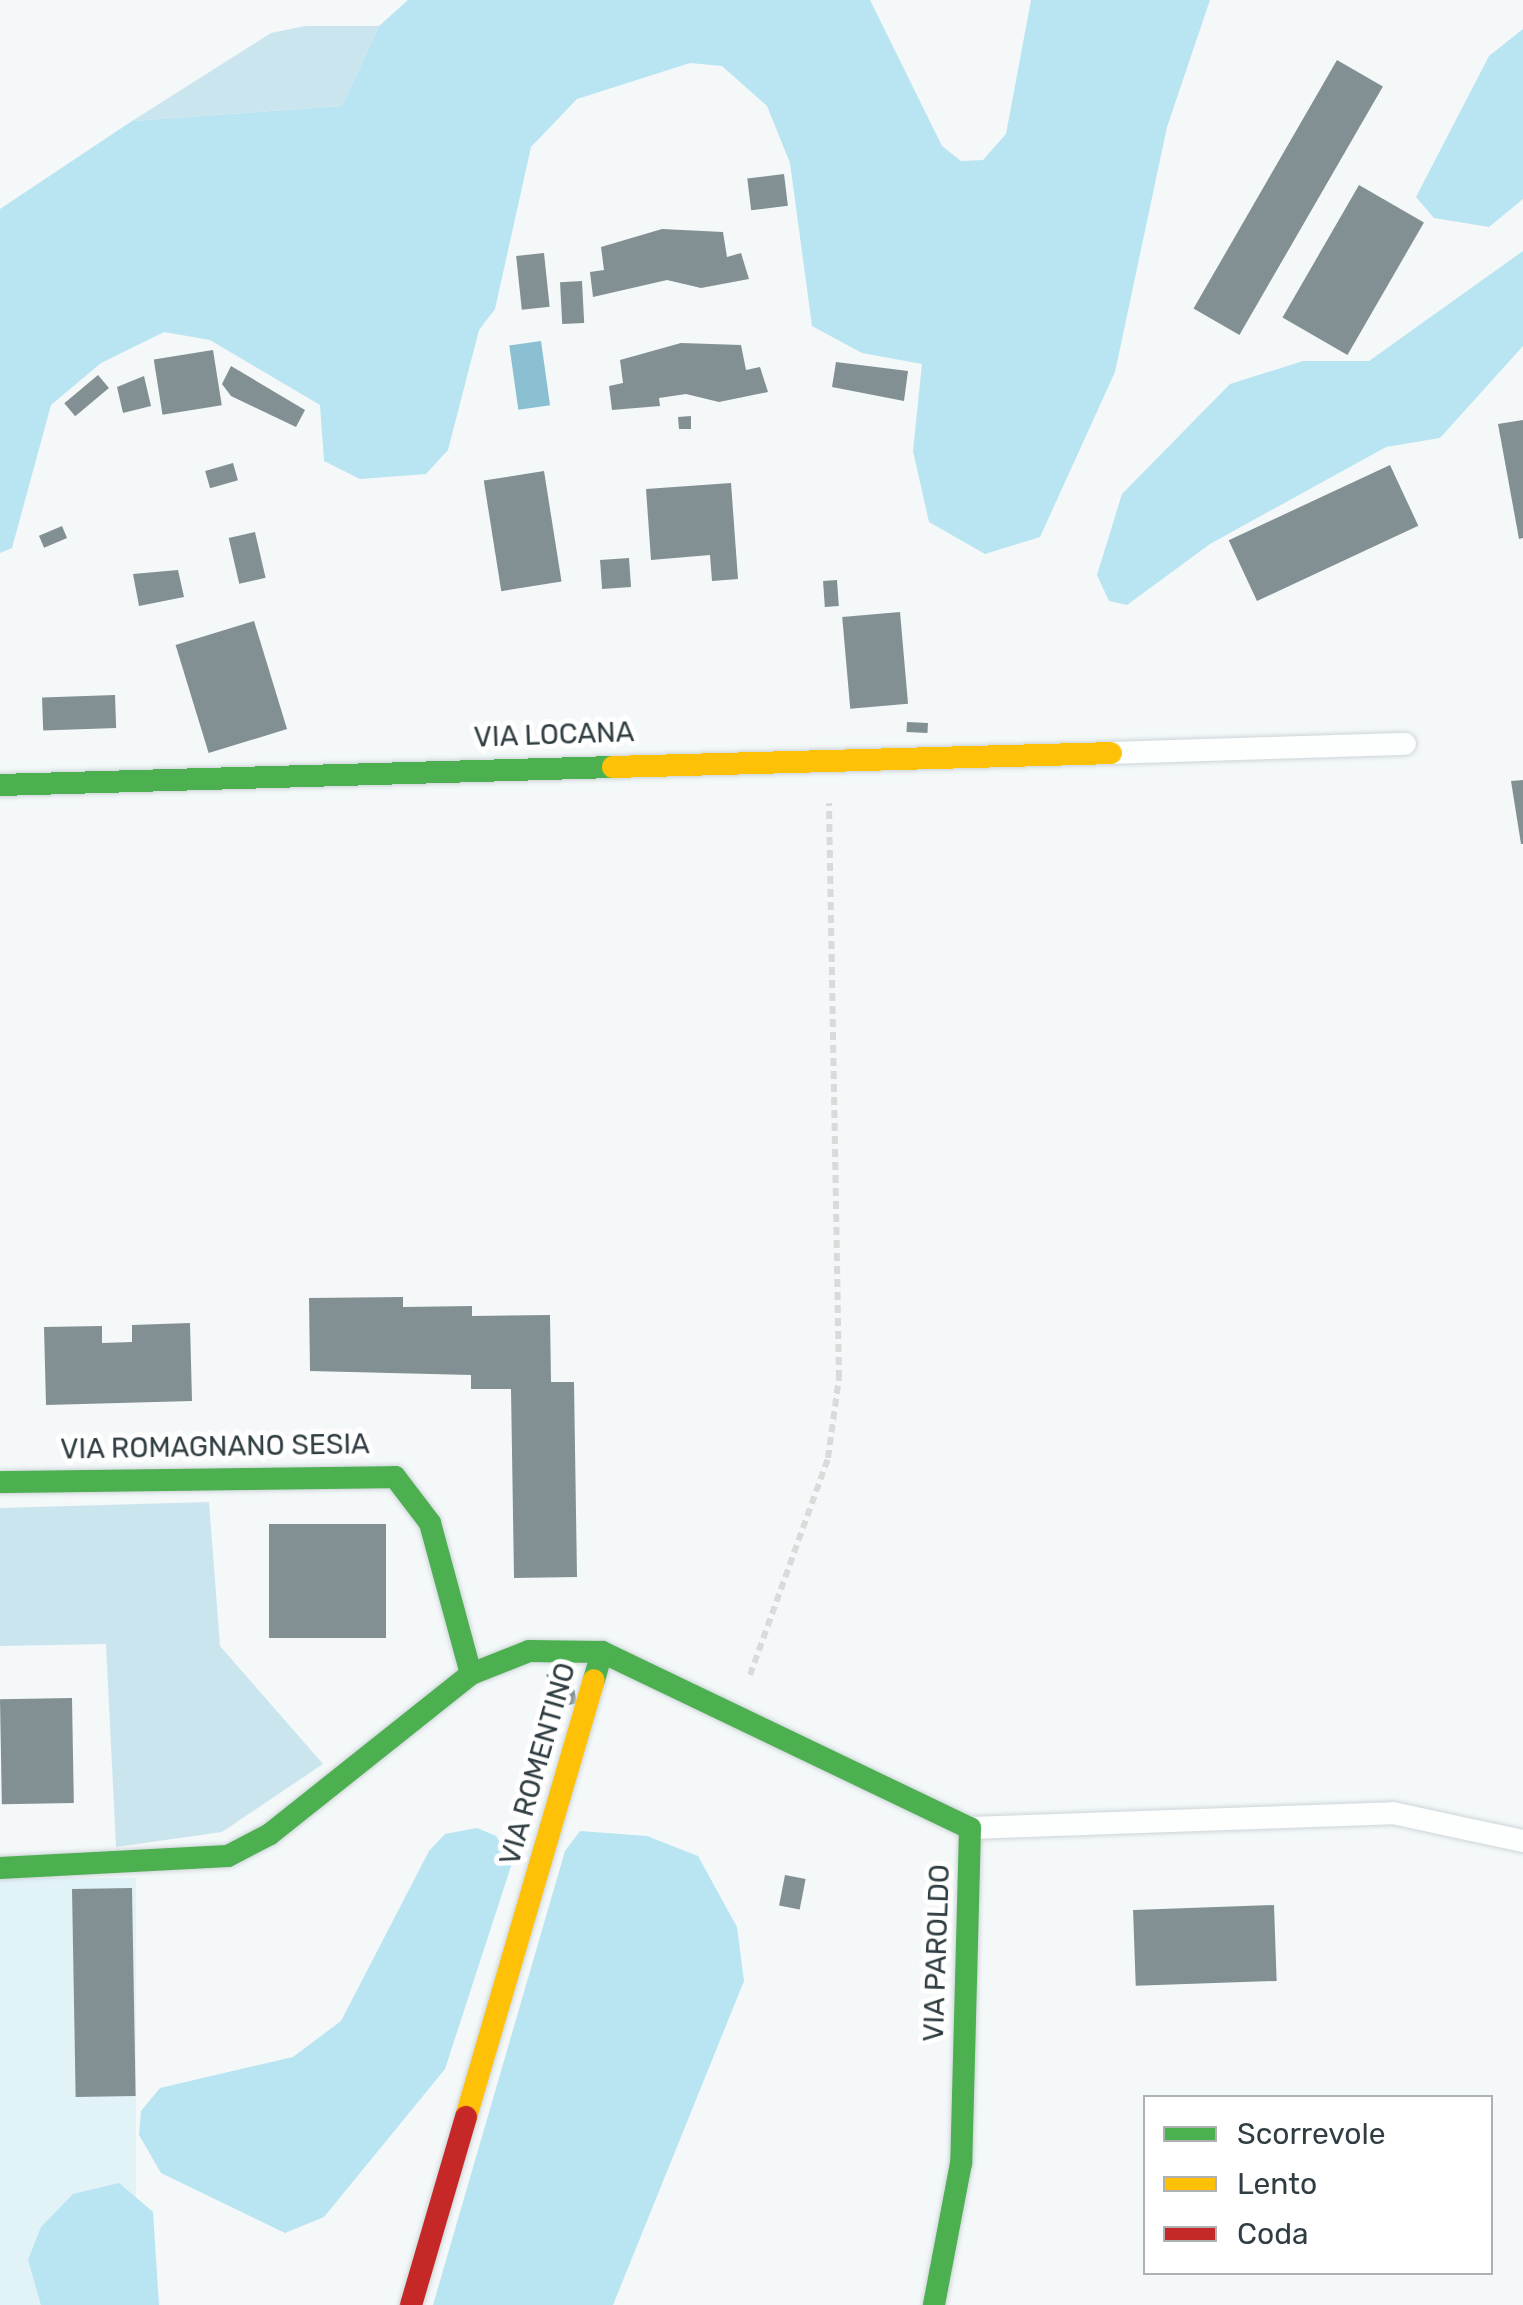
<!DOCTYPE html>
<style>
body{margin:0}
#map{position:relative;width:1523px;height:2305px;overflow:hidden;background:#f4f8f9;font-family:Rubik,sans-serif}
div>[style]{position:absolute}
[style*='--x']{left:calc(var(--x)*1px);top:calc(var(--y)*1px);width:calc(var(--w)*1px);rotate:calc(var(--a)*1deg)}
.built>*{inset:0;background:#e2f3f8;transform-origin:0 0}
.green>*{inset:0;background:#cbe5ee}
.forest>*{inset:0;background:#b9e4f2}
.water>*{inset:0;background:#8ac0d1;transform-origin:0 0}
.building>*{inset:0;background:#829093;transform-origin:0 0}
.path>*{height:6px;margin-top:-3px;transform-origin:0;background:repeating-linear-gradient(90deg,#d9dada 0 8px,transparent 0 13px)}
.roads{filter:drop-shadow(0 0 2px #cdd5d8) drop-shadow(0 0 2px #cdd5d8)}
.lane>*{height:22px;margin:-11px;padding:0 11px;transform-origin:11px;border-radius:11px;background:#fdfefe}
.fast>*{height:22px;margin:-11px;padding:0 11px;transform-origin:11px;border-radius:11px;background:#4caf50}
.slow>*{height:22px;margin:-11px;padding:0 11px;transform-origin:11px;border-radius:11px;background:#ffc107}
.jam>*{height:22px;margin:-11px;padding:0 11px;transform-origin:11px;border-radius:11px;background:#c62828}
span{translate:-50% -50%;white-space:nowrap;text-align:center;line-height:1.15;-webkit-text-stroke:10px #fff;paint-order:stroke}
.street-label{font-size:28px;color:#303e43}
.legend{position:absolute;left:1143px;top:2095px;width:350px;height:180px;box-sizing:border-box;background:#fff;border:2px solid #acb2b4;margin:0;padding:12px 18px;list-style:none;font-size:30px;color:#303e43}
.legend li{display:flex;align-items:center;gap:20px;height:50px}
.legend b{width:50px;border:2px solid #acb2b4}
</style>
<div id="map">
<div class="built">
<div style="left:136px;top:1878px;width:427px;height:136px;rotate:90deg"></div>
</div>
<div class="green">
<div style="clip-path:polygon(305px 26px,379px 26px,342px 106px,132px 121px,271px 33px)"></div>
<div style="clip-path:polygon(209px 1502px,220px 1646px,323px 1764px,222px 1832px,116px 1847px,106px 1644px,0 1646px,0 1508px)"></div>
</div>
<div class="forest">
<div style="clip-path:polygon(408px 0,870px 0,942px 146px,961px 161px,983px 160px,1006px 134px,1031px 0,1210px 0,1167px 127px,1115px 372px,1040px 537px,985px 554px,929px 522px,913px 451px,922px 364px,862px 353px,812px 326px,790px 163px,767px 106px,722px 66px,690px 63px,577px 99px,531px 147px,495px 309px,479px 330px,448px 450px,426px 474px,360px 479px,324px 461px,320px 405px,210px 340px,164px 332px,101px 363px,51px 405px,12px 548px,0 553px,0 209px,132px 121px,342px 106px,379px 26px)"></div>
<div style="clip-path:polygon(1523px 29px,1523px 199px,1489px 227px,1434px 218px,1416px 197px,1489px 56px)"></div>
<div style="clip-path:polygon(1523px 251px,1523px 346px,1440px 438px,1386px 447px,1210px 544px,1127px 605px,1109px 601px,1097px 575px,1122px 494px,1230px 384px,1303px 361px,1369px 361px)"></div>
<div style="clip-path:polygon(477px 1828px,496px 1836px,512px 1863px,445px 2069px,324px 2217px,285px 2233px,161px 2173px,139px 2135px,141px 2111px,160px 2088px,293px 2057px,341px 2021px,429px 1851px,445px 1834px)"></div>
<div style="clip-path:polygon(580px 1831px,647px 1836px,698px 1856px,737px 1927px,744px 1981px,613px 2305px,433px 2305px,565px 1851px)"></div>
<div style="clip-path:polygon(119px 2183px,153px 2212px,159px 2305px,41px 2305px,28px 2260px,41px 2227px,73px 2194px)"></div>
</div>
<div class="water">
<div style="left:541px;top:341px;width:65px;height:32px;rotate:82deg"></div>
</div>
<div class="building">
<div style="left:1337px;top:60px;width:53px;height:287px;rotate:30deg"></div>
<div style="left:784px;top:174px;width:32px;height:37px;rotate:83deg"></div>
<div style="left:1359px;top:185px;width:75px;height:153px;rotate:30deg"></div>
<div style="clip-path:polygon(662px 229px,723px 232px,727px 257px,741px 253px,749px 279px,701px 288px,667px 280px,593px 297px,590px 272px,604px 270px,601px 247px)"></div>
<div style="left:544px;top:253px;width:54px;height:28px;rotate:84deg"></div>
<div style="left:582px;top:281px;width:42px;height:22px;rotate:87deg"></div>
<div style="clip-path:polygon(681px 343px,741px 345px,746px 370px,760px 367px,768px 392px,719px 402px,686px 394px,659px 398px,660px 406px,612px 410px,609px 386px,623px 383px,620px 360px)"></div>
<div style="left:213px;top:350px;width:56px;height:60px;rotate:81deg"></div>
<div style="clip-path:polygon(836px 362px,908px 371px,904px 401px,832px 387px)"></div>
<div style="clip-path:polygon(231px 366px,305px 410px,296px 427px,231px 396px,222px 384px)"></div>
<div style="left:98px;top:375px;width:17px;height:44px;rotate:50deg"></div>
<div style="clip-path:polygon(144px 376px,151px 406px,123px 413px,117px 387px)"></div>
<div style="clip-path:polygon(691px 416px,691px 429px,679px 429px,678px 417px)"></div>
<div style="clip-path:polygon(1523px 420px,1523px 538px,1519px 539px,1498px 424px)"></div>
<div style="left:233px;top:463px;width:18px;height:29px;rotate:74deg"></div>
<div style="left:1390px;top:465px;width:67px;height:178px;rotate:65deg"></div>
<div style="left:544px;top:471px;width:112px;height:61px;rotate:81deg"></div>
<div style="clip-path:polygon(731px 483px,738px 579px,712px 581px,710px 555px,651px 560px,646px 489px)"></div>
<div style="left:62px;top:526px;width:13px;height:25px;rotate:67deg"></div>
<div style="left:255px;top:532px;width:47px;height:27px;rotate:77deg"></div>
<div style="left:629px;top:558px;width:29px;height:29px;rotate:86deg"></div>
<div style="clip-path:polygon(178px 570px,184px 597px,139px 606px,133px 574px)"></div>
<div style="left:837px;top:580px;width:26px;height:14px;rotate:86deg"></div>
<div style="left:900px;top:612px;width:92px;height:58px;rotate:85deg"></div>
<div style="left:254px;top:621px;width:113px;height:82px;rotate:73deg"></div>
<div style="left:115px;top:695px;width:33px;height:73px;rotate:88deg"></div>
<div style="left:907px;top:722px;width:21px;height:10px;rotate:3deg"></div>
<div style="clip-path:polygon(1523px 780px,1523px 844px,1521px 844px,1511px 781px)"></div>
<div style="clip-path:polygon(403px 1297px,403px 1307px,472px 1306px,472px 1316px,550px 1315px,551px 1382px,574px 1382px,577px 1577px,514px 1578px,511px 1389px,471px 1389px,471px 1375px,310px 1371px,309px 1298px)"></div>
<div style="clip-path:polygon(190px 1323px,192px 1401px,46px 1405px,44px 1327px,102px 1326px,102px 1343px,132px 1342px,132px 1325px)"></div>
<div style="left:269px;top:1524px;width:117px;height:114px"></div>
<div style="left:571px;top:1670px;width:34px;height:25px;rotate:80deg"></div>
<div style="left:72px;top:1698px;width:105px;height:72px;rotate:89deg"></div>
<div style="left:785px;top:1875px;width:21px;height:31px;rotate:11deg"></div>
<div style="left:132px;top:1888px;width:208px;height:60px;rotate:89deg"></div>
<div style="left:1274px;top:1905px;width:76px;height:141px;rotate:88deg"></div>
</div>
<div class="path">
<div style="--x:750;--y:1675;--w:231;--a:-70.2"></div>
<div style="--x:828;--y:1458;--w:81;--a:-82.2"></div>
<div style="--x:839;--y:1378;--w:575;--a:-91"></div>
</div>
<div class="roads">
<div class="lane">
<div style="--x:1111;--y:753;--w:294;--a:-1.8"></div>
<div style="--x:970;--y:1828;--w:423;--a:-2"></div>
<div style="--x:1393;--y:1813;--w:133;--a:12.2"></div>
</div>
<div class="fast">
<div style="--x:0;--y:785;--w:613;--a:-1.68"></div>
<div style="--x:0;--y:1482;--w:395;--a:-0.7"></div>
<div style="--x:395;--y:1477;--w:58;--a:52.7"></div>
<div style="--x:430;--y:1523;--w:156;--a:74.8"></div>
<div style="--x:602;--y:1652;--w:408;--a:25.6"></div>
<div style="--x:970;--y:1828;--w:335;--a:91.5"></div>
<div style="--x:961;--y:2163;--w:145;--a:100.8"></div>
<div style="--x:0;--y:1868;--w:228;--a:-3"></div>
<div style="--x:228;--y:1856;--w:47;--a:-27.6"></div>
<div style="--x:270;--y:1834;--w:257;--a:-38.5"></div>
<div style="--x:471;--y:1674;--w:62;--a:-21.6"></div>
<div style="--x:529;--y:1651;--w:73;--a:0.8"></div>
<div style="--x:602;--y:1652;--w:29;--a:106"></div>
</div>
<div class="slow">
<div style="--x:613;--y:767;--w:498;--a:-1.6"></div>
<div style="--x:466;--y:2117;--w:455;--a:-73.7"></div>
</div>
<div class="jam">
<div style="--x:411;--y:2305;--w:196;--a:-73.7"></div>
</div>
</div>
<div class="street-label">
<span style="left:554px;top:735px;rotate:-2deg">VIA LOCANA</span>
<span style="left:215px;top:1447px;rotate:-1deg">VIA ROMAGNANO SESIA</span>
<span style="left:538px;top:1764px;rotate:-74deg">VIA ROMENTINO</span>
<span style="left:937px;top:1953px;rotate:-88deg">VIA PAROLDO</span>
</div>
<ul class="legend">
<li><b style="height:12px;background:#4caf50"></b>Scorrevole</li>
<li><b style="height:12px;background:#ffc107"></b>Lento</li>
<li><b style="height:12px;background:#c62828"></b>Coda</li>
</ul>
</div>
